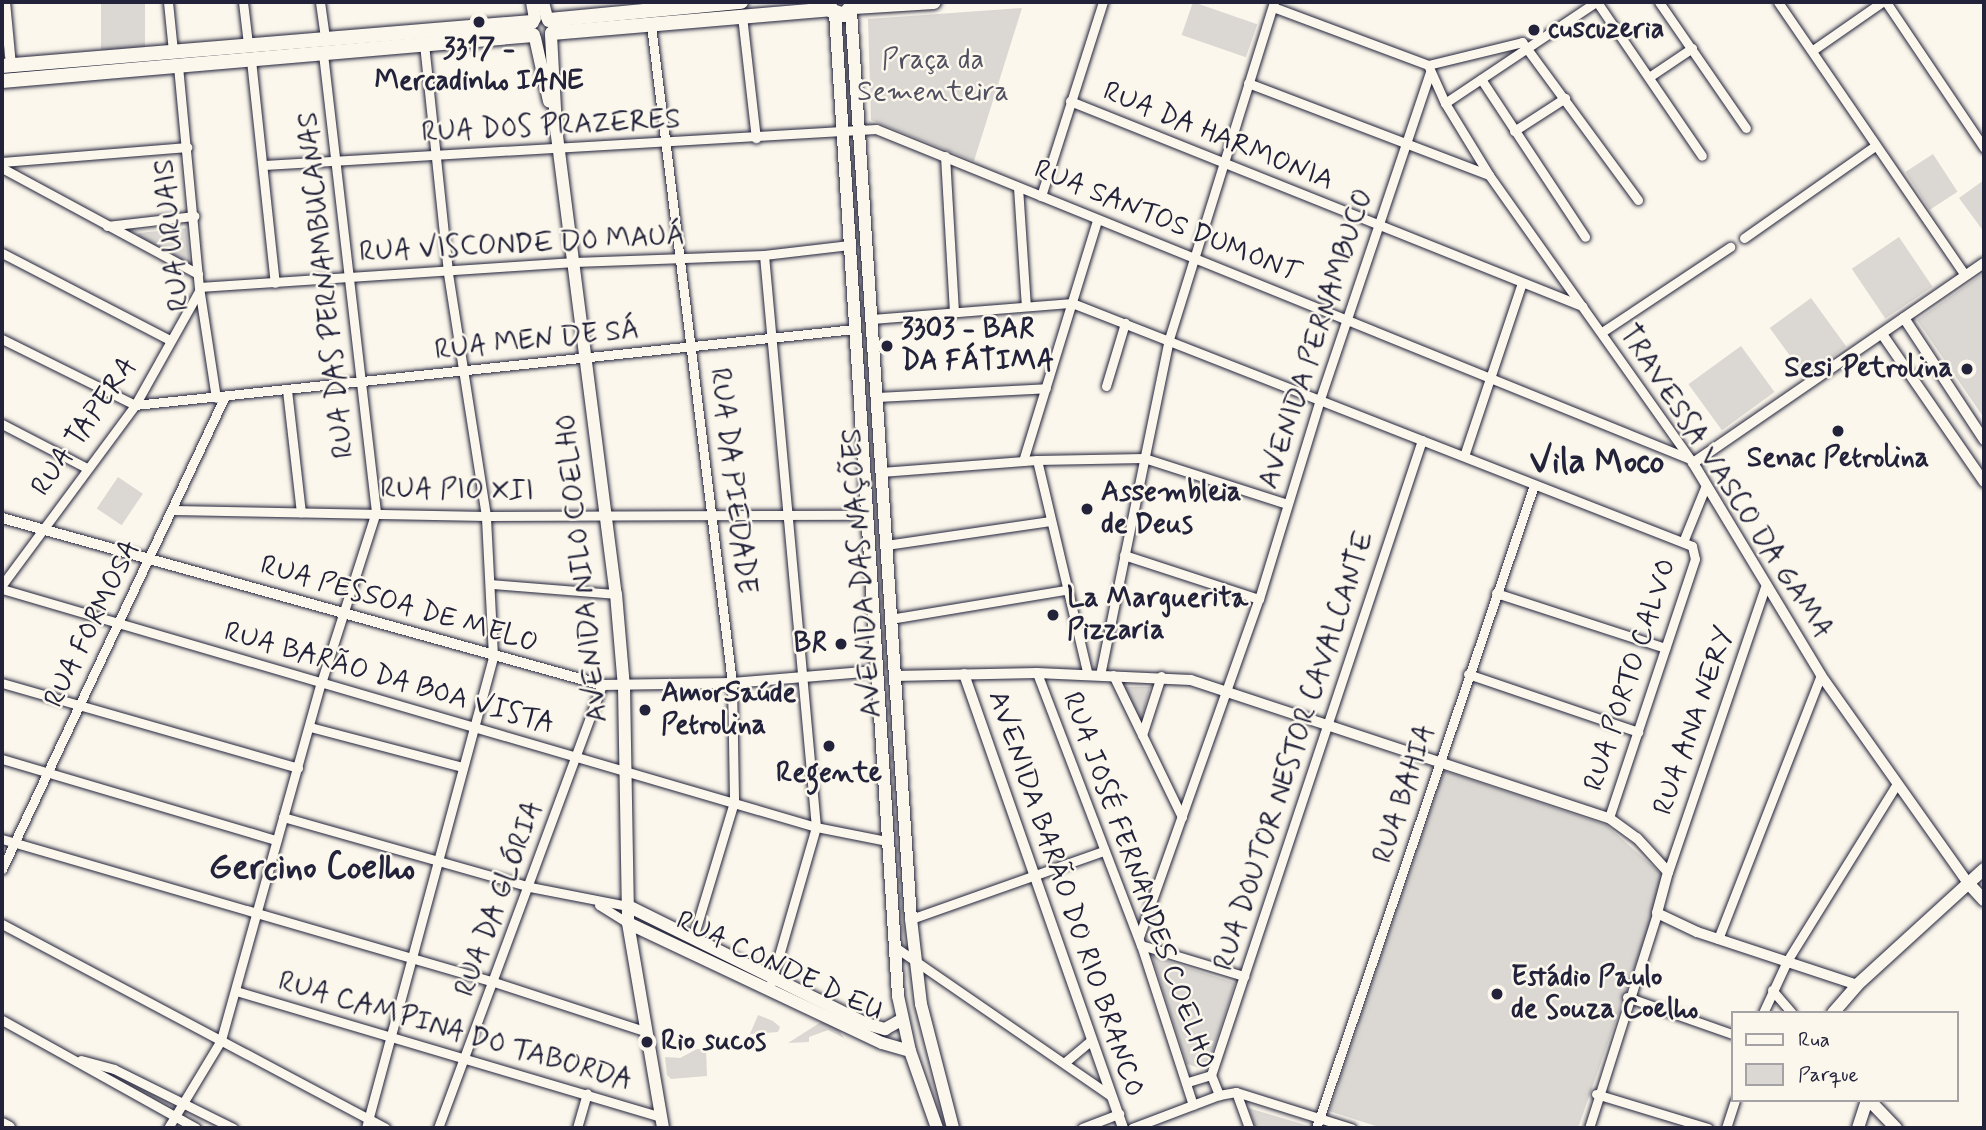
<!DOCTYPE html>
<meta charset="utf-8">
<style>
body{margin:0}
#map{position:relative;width:1986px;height:1130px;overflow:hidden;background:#fbf7ec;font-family:Mynerve,sans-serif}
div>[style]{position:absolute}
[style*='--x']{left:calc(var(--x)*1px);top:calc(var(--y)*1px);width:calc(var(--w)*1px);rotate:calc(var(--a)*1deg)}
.green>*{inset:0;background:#dbd8d3;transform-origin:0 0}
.roads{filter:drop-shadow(0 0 2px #22223b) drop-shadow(0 0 2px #22223b)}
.minor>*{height:9px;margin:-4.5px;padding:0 4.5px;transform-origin:4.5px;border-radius:4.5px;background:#fbf7ec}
.tertiary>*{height:10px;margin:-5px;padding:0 5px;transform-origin:5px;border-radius:5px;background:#fbf7ec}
.secondary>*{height:12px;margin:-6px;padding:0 6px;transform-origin:6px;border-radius:6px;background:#fbf7ec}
.primary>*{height:14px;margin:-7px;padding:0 7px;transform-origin:7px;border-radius:7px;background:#fbf7ec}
.trunk>*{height:14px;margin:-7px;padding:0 7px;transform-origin:7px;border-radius:7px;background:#fbf7ec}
.dots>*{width:19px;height:19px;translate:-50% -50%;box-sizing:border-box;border:4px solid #fbf7ec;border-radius:50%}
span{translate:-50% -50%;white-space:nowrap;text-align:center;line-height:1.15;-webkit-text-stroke:5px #fbf7ec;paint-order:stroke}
.poi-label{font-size:28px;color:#22223b;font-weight:700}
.left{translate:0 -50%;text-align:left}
.right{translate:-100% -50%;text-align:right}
.park-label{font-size:28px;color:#505061}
.street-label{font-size:28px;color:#22223b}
.district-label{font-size:35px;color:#22223b;font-weight:700}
.frame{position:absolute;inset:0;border:4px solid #22223b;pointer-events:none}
.legend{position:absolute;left:1731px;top:1011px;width:228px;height:91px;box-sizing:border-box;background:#fbf7ec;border:2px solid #a4a2a5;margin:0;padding:9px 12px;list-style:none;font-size:21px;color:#22223b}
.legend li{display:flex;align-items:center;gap:14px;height:35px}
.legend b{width:35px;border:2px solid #a4a2a5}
</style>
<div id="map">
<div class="green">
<div style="left:101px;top:2px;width:44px;height:48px"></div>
<div style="left:1193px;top:2px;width:68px;height:35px;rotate:19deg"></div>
<div style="clip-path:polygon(1022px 8px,974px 161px,871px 120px,868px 19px)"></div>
<div style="left:1933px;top:154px;width:45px;height:33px;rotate:57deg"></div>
<div style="clip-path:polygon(1984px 180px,1984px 232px,1959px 198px)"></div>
<div style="clip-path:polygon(186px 228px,190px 266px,136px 238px,139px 233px)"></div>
<div style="left:1899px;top:237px;width:60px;height:57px;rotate:56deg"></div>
<div style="clip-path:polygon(1984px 273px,1984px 418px,1917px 320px)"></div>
<div style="left:1811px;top:298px;width:60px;height:51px;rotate:54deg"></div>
<div style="left:1741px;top:346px;width:57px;height:65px;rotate:54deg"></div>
<div style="left:118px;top:477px;width:30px;height:38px;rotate:34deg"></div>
<div style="clip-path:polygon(1122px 687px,1150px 687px,1139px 730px)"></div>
<div style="clip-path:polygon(1444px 771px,1606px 825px,1666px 878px,1578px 1128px,1382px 1128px,1329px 1111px)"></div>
<div style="clip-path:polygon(1152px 956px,1235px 983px,1209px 1062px,1202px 1069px,1187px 1064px)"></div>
<div style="clip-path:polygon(758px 1015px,773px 1021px,780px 1027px,778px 1032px,750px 1034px)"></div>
<div style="clip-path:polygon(821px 1022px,836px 1026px,844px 1038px,828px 1030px,809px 1037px,809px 1042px,788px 1043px)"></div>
<div style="clip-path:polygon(697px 1049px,706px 1049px,707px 1076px,671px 1079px,667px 1075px,665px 1057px,680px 1058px)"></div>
<div style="clip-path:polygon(1248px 1108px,1309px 1126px,1309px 1128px,1256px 1128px)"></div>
</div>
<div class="roads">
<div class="minor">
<div style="--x:168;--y:2;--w:49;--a:84.2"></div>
<div style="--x:243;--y:2;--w:42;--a:83.2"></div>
<div style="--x:320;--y:2;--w:37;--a:82"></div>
<div style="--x:1597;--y:2;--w:186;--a:55.7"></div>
<div style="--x:1659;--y:2;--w:153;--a:55.4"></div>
<div style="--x:1778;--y:2;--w:331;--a:55.6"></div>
<div style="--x:1886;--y:2;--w:176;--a:56.1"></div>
<div style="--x:1273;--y:7;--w:165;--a:20.5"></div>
<div style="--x:742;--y:16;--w:123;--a:83.5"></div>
<div style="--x:651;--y:25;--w:663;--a:82.98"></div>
<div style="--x:732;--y:683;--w:119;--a:89"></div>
<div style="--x:734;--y:802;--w:142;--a:106.8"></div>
<div style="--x:1813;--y:50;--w:84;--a:-34.8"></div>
<div style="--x:251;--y:60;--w:224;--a:83.9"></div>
<div style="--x:1428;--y:65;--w:42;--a:65.9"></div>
<div style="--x:1445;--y:103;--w:84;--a:58.6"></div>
<div style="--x:1489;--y:175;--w:348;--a:54.7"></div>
<div style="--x:1428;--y:65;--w:97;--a:-13.7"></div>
<div style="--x:1522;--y:42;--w:196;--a:53.7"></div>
<div style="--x:178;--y:66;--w:222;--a:84.6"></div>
<div style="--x:199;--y:287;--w:112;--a:81.3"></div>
<div style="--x:1649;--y:77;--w:52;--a:-34"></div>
<div style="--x:1481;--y:79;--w:189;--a:56.6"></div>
<div style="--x:1248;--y:83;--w:258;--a:20.9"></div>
<div style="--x:1070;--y:101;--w:552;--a:21.82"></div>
<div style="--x:1445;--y:103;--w:182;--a:-33.8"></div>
<div style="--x:1514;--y:131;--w:61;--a:-32.9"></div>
<div style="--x:945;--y:156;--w:154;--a:86.7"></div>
<div style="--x:2;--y:162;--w:186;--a:-4.6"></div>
<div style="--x:264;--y:165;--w:613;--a:-3.37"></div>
<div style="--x:876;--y:129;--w:878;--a:22.07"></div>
<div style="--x:2;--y:168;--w:223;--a:28.4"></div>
<div style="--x:1018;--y:187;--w:119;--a:86.2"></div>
<div style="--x:1041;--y:196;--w:204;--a:-72.3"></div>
<div style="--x:107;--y:226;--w:88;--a:-6.6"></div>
<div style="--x:1744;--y:238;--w:160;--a:-35.1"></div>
<div style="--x:2;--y:253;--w:189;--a:27.4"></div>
<div style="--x:764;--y:255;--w:574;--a:84.81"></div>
<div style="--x:816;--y:827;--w:162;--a:106.1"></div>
<div style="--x:199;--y:287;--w:376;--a:-3.8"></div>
<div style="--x:574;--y:262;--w:190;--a:-2.1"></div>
<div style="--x:764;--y:255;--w:86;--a:-6.7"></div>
<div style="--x:872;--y:319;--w:201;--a:-4.6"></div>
<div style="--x:1072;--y:303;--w:666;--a:21.4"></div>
<div style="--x:1692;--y:546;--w:13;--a:77"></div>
<div style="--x:1695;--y:559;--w:273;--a:108.4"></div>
<div style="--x:1602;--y:332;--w:154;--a:-33.6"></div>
<div style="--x:2;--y:339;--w:148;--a:26.4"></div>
<div style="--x:135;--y:405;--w:723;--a:-6.03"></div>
<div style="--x:1106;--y:386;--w:66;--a:-73.2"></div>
<div style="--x:287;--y:390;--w:123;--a:83.5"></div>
<div style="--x:877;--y:397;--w:169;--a:-3"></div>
<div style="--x:2;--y:424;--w:96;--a:27.4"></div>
<div style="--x:1464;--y:456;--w:182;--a:-71.5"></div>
<div style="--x:1037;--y:460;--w:221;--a:76.7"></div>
<div style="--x:1023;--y:461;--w:252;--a:-72.9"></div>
<div style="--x:881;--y:472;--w:156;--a:-4.4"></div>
<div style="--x:1037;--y:460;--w:107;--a:-1.1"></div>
<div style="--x:1144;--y:458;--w:150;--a:17.8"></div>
<div style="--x:173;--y:510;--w:313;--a:1.1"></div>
<div style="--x:486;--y:516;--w:381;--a:-0.2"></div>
<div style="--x:1683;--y:542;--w:61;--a:-68"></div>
<div style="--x:886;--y:545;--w:166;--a:-8.3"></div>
<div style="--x:1124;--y:555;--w:142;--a:18.1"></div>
<div style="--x:491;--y:584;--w:125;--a:4.6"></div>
<div style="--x:2;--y:585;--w:224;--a:-53.5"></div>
<div style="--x:135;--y:405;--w:131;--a:-60.7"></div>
<div style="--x:2;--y:589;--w:848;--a:16.3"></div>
<div style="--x:816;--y:827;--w:72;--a:11.2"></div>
<div style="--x:1496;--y:593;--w:178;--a:18"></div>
<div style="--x:890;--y:619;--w:178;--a:-9.4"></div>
<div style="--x:1037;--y:673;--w:291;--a:69.1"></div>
<div style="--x:1141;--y:945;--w:168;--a:72"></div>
<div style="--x:1468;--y:674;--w:180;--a:18.8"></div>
<div style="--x:1100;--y:675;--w:343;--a:-78.4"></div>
<div style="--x:1169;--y:339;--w:353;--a:-72.7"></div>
<div style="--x:1113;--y:675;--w:158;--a:64.1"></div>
<div style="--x:2;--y:683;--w:308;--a:16"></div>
<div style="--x:310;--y:727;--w:158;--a:14.7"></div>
<div style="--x:1142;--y:735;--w:62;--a:-72.1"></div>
<div style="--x:2;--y:759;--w:286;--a:16.5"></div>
<div style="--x:283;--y:817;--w:257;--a:15.8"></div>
<div style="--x:530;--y:887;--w:100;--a:11"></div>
<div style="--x:2;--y:839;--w:512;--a:16.21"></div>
<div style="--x:494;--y:982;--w:158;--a:18.1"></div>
<div style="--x:2;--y:869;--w:521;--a:-64.76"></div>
<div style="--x:1668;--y:872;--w:304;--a:-71.2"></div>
<div style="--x:599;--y:905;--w:34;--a:32"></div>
<div style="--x:911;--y:919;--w:204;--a:-19.5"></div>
<div style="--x:2;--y:924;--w:434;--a:28"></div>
<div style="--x:1139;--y:937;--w:359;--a:-70.5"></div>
<div style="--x:1259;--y:599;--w:209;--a:-73"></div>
<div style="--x:1320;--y:399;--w:344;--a:-71.4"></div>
<div style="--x:1718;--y:939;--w:283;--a:-68.7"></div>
<div style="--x:1141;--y:945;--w:108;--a:16.8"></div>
<div style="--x:895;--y:947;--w:262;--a:34.6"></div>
<div style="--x:1772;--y:990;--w:30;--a:49"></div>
<div style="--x:236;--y:991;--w:443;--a:16.5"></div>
<div style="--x:1627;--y:997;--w:111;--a:19.4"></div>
<div style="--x:1763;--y:1013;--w:57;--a:-65.2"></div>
<div style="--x:1787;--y:961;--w:207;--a:-58.2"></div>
<div style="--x:2;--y:1020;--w:222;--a:29.1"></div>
<div style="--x:81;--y:1060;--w:34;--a:15"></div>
<div style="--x:114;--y:1069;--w:133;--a:26.4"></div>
<div style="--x:1064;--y:1063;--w:35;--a:-40"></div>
<div style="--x:1211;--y:1075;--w:669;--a:-71.62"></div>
<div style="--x:1188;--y:1082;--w:24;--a:-17"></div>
<div style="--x:1211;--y:1075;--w:22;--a:68"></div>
<div style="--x:1219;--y:1095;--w:17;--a:-10"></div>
<div style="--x:1236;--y:1092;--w:121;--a:17.4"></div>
<div style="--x:1236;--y:1092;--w:38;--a:70"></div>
<div style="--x:1596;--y:1094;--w:117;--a:16.9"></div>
<div style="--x:168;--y:1128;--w:103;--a:-58.9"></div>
<div style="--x:221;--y:1040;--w:371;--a:-74.4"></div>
<div style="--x:321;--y:683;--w:180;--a:-72.2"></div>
<div style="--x:376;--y:512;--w:461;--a:-96.6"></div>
<div style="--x:366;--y:1128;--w:489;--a:-74.9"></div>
<div style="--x:493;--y:656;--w:140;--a:-92.9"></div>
<div style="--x:486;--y:516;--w:247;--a:-98.9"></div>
<div style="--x:448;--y:272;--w:228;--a:-96"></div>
<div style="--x:438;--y:1128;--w:472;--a:-69.7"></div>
<div style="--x:577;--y:1128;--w:36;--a:-74"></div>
<div style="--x:1082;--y:1128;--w:40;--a:-21"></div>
<div style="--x:1132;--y:1128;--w:93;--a:-20.8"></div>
<div style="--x:1316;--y:1128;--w:679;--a:-71.27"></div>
<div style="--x:1589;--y:1128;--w:225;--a:-72.4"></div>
<div style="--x:1726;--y:1128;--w:29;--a:-72"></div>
</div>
<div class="tertiary">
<div style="--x:5;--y:2;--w:63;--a:84.6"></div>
<div style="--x:1904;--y:318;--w:146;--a:56.7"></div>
<div style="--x:1882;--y:334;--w:180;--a:55.4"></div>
<div style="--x:2;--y:518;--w:623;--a:15.55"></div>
<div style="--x:602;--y:685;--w:130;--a:-0.9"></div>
<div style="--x:732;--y:683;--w:144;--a:-4.8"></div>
<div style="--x:964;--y:674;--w:481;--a:70.7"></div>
<div style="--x:894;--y:676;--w:143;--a:-1.2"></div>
<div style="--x:1037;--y:673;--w:154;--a:2.6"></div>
<div style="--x:1191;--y:680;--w:440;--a:18.3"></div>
<div style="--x:1609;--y:818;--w:34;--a:36"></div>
<div style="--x:1637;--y:838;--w:46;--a:47.6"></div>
<div style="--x:1668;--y:872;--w:42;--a:105"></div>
<div style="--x:1657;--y:913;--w:44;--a:25.4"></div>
<div style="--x:1697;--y:932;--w:169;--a:18.3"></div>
<div style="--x:1968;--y:883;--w:255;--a:-125.3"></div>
<div style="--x:1821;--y:675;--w:248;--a:-121.1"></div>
<div style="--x:1693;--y:463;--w:353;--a:-34.5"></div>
</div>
<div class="secondary">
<div style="--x:532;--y:2;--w:17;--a:80"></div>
<div style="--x:543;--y:2;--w:16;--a:76"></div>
<div style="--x:851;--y:11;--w:910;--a:86.22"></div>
<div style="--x:911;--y:919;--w:86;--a:83.3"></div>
<div style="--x:921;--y:1004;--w:128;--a:75.5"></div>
<div style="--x:835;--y:13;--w:985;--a:86.33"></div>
<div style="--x:898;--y:996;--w:56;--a:77.7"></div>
<div style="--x:910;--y:1051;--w:82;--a:70.7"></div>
<div style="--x:551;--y:35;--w:93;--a:86.9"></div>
<div style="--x:556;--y:128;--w:470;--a:82.7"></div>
<div style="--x:616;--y:594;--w:93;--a:85.1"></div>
<div style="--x:624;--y:687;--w:236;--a:89"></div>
<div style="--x:628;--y:923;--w:208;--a:80.3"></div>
<div style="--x:535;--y:38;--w:65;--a:77.5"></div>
<div style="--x:1968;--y:883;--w:23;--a:47"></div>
<div style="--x:628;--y:906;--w:267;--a:26.3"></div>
<div style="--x:867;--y:1024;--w:19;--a:16"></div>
<div style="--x:885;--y:1029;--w:18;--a:-29"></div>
<div style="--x:628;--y:923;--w:281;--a:25.3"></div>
<div style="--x:882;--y:1043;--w:29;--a:16"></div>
<div style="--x:1833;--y:1013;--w:37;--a:-49"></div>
<div style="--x:1857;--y:985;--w:172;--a:-42.4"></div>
<div style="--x:1869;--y:1100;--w:39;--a:46"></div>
<div style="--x:1858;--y:1128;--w:29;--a:-72"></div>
</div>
<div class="primary">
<div style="--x:828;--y:2;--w:10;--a:66"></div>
<div style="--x:832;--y:11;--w:13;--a:18"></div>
<div style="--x:844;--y:15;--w:17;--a:-50"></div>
<div style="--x:854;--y:7;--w:80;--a:-3.6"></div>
<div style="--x:549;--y:20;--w:193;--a:-5.4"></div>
<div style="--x:552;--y:33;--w:279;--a:-4.9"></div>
<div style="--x:2;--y:66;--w:532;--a:-4.75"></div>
<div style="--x:2;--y:81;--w:533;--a:-4.95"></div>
</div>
<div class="trunk">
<div style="--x:2;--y:1125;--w:7;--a:27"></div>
</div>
</div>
<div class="dots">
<div style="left:479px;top:22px;background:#22223b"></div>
<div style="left:1534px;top:30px;background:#22223b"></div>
<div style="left:887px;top:346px;background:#22223b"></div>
<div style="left:1967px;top:369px;background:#22223b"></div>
<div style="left:1838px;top:431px;background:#22223b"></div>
<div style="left:1087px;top:509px;background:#22223b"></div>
<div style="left:1053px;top:615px;background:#22223b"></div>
<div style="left:841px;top:644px;background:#22223b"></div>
<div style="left:645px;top:710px;background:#22223b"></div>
<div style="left:829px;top:746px;background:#22223b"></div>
<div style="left:1497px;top:994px;background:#22223b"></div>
<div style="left:647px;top:1042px;background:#22223b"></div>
</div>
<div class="poi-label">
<span class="left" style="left:1548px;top:30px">cuscuzeria</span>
<span style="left:479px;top:66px">3317 -<br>Mercadinho IANE</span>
<span class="left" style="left:901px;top:346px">3303 - BAR<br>DA FÁTIMA</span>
<span class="right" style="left:1953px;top:369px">Sesi Petrolina</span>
<span style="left:1838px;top:459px">Senac Petrolina</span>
<span class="left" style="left:1101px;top:509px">Assembleia<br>de Deus</span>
<span class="left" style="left:1067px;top:615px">La Marguerita<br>Pizzaria</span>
<span class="right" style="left:827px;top:644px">BR</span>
<span class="left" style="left:661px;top:710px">AmorSaúde<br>Petrolina</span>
<span style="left:829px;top:774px">Regente</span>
<span class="left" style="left:1511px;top:994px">Estádio Paulo<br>de Souza Coelho</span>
<span class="left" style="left:661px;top:1042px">Rio sucos</span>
</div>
<div class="park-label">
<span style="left:933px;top:77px">Praça da<br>Sementeira</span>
</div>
<div class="street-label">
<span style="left:551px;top:127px;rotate:-3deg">RUA DOS PRAZERES</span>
<span style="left:1218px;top:137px;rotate:22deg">RUA DA HARMONIA</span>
<span style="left:1167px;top:222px;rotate:22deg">RUA SANTOS DUMONT</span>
<span style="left:173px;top:235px;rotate:-96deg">RUA URUAIS</span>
<span style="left:522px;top:245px;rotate:-3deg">RUA VISCONDE DO MAUÁ</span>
<span style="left:327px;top:285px;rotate:-96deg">RUA DAS PERNAMBUCANAS</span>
<span style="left:1317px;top:339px;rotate:-72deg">AVENIDA PERNAMBUCO</span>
<span style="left:537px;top:341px;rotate:-6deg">RUA MEN DE SÁ</span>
<span style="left:85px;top:427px;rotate:-55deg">RUA TAPERA</span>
<span style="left:732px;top:481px;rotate:83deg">RUA DA PIEDADE</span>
<span style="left:1725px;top:482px;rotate:57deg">TRAVESSA VASCO DA GAMA</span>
<span style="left:457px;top:491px;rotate:1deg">RUA PIO XII</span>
<span style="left:583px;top:568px;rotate:-96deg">AVENIDA NILO COELHO</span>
<span style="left:863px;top:573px;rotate:-94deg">AVENIDA DAS NAÇÕES</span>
<span style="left:399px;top:605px;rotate:16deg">RUA PESSOA DE MELO</span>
<span style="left:93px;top:624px;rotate:-64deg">RUA FORMOSA</span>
<span style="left:1631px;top:675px;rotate:-72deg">RUA PORTO CALVO</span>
<span style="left:389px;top:679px;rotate:16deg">RUA BARÃO DA BOA VISTA</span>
<span style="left:1695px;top:721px;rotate:-71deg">RUA ANA NERY</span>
<span style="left:1295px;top:751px;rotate:-72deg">RUA DOUTOR NESTOR CAVALCANTE</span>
<span style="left:1405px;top:794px;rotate:-72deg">RUA BAHIA</span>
<span style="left:1138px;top:881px;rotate:70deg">RUA JOSÉ FERNANDES COELHO</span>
<span style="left:1065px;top:894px;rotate:71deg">AVENIDA BARÃO DO RIO BRANCO</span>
<span style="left:500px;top:899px;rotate:-70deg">RUA DA GLÓRIA</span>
<span style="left:779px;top:967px;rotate:25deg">RUA CONDE D EU</span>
<span style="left:455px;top:1032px;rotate:16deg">RUA CAMPINA DO TABORDA</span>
</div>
<div class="district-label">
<span style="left:1597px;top:462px">Vila Moco</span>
<span style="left:312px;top:868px">Gercino Coelho</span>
</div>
<div class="frame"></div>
<ul class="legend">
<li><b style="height:9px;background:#fbf7ec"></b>Rua</li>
<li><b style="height:19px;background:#dbd8d3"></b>Parque</li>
</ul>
</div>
